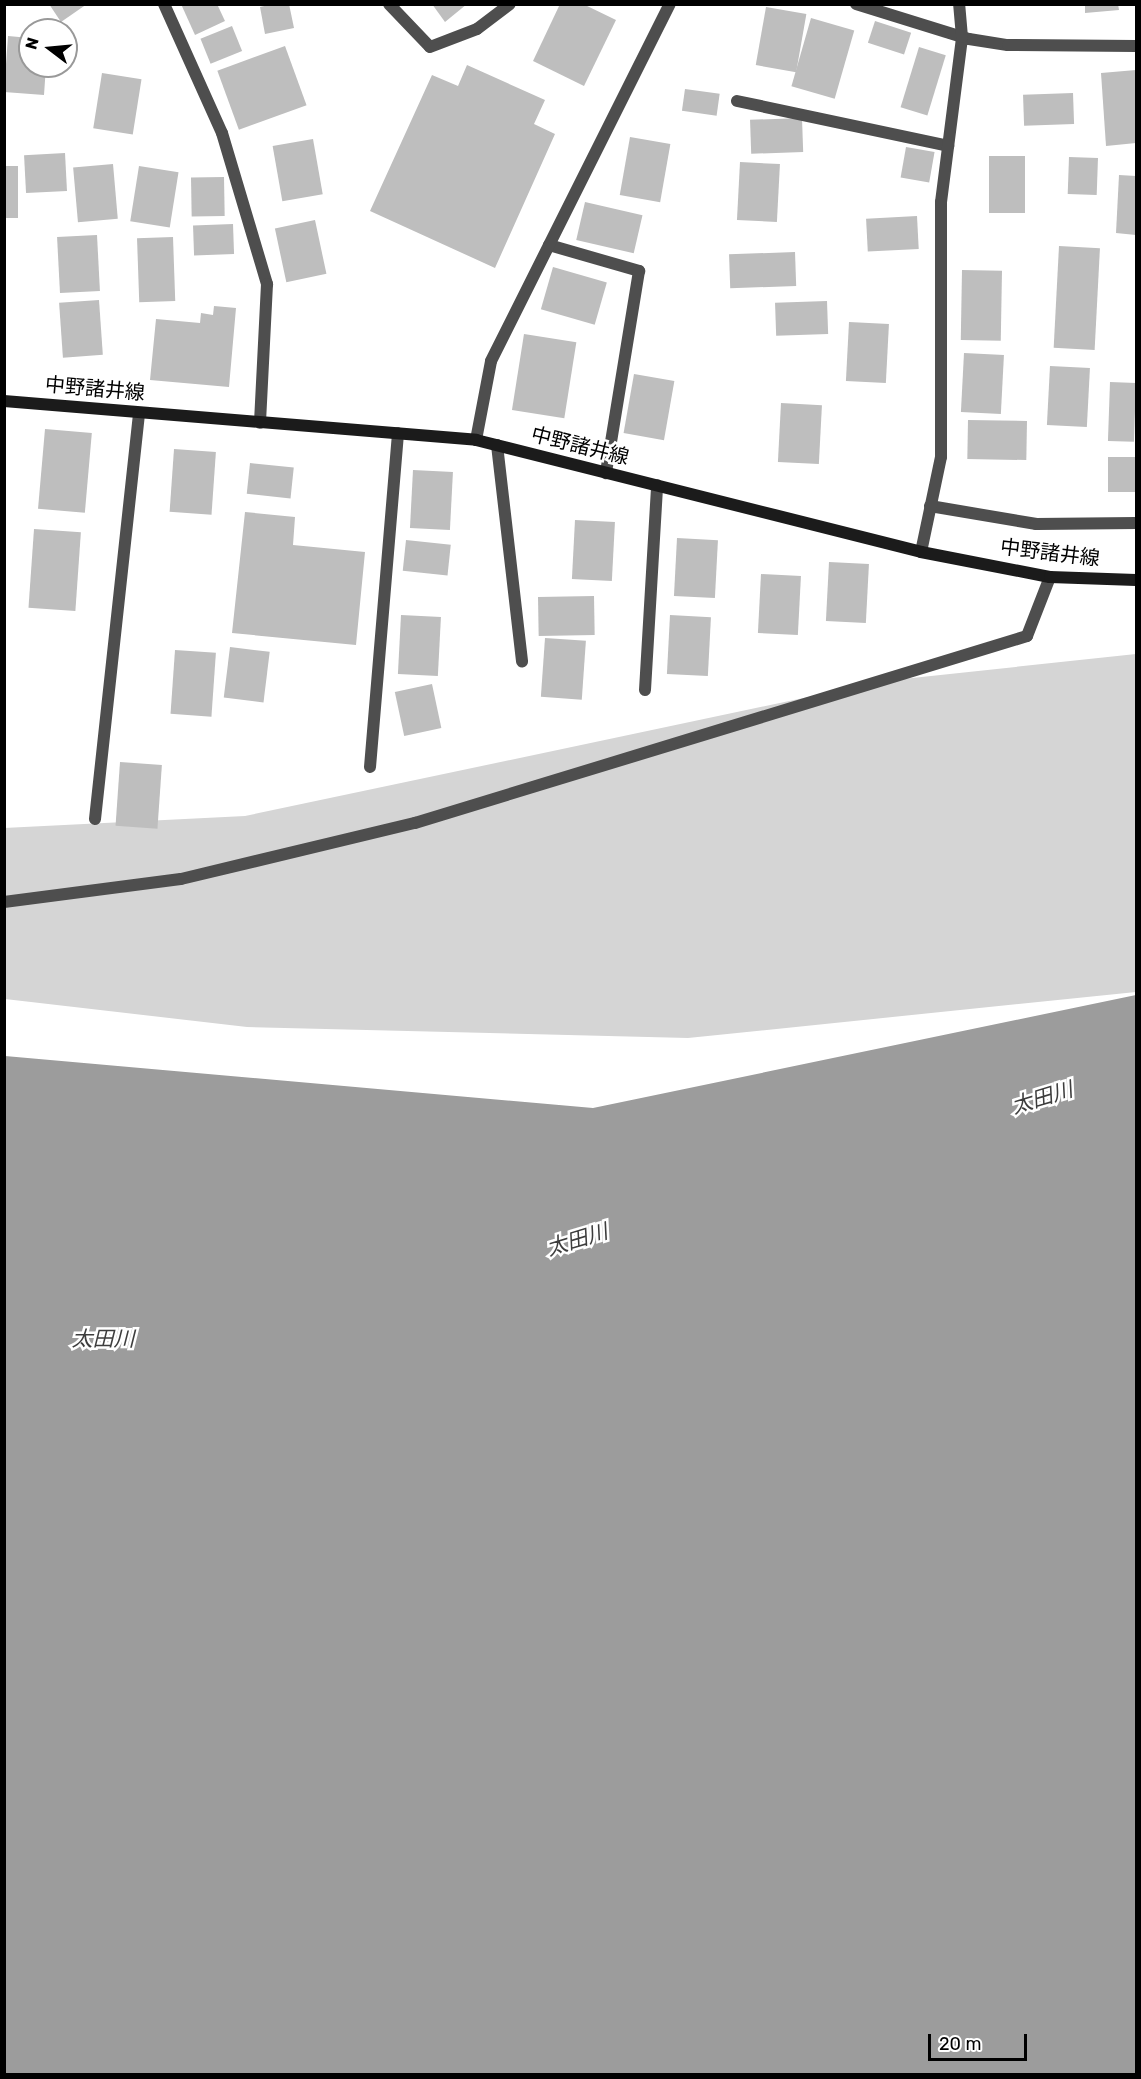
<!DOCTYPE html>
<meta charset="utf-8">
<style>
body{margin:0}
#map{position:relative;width:1141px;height:2079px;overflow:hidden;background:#fff;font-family:Rubik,"Noto Sans JP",sans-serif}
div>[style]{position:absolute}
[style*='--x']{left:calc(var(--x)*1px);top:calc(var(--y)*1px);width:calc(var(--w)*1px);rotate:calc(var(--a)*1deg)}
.green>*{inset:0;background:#d5d5d5}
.water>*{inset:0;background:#9c9c9c}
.building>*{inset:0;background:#bebebe;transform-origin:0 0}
.minor>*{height:12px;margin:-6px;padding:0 6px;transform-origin:6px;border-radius:6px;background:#4e4e4e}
.secondary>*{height:12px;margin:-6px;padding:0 6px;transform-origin:6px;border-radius:6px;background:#1b1b1b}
span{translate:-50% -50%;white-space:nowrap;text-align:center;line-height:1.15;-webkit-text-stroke:5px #fff;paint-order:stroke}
.street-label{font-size:20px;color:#000}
.water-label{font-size:21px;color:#3d3d3d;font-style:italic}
.frame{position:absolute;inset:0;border:6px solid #000;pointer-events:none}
.north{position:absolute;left:18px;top:18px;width:60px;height:60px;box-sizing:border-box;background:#fff;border:2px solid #999;border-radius:50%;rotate:286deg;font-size:16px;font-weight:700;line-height:24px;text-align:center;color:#000}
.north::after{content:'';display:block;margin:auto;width:21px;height:27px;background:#000;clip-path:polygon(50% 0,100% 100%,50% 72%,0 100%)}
.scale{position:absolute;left:928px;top:2034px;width:99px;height:27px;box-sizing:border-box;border:3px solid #000;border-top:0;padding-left:8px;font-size:18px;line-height:21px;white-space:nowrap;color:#000;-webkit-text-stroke:4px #fff;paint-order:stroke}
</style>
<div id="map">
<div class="green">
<div style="clip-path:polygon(1136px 654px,1136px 992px,688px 1038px,247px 1027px,5px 999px,4px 828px,245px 816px,884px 681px)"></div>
</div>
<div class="water">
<div style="clip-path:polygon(1136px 995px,1136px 2074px,5px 2074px,5px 1056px,593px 1108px)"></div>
</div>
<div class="building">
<div style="clip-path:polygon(49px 4px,87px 4px,61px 22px)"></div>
<div style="clip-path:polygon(181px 4px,217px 4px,225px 21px,195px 35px)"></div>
<div style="clip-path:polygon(273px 4px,289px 4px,294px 28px,265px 34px,260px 7px)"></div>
<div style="clip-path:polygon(432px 4px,467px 4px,445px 22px)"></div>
<div style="clip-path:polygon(560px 4px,583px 4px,616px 20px,584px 86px,533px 61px)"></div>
<div style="clip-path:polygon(1085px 4px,1118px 4px,1119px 10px,1085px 13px)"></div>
<div style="left:766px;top:7px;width:41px;height:59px;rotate:10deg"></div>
<div style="left:811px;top:18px;width:45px;height:71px;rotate:16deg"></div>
<div style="left:875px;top:21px;width:38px;height:23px;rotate:18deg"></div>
<div style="left:232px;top:26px;width:27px;height:34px;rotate:68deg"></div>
<div style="clip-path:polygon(8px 36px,30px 38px,30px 66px,46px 66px,44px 95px,4px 92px)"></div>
<div style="left:285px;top:46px;width:63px;height:72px;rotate:70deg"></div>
<div style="left:919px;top:47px;width:28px;height:63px;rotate:17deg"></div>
<div style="clip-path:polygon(467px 65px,545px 100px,534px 124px,555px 134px,495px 268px,370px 211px,432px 75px,458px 86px)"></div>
<div style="clip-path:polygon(1136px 70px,1136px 143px,1106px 146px,1101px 73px)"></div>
<div style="left:102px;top:73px;width:40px;height:56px;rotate:9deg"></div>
<div style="left:685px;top:89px;width:35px;height:22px;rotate:8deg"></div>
<div style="left:1073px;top:93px;width:31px;height:50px;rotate:88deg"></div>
<div style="left:802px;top:118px;width:34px;height:52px;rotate:88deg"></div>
<div style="left:630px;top:137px;width:41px;height:59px;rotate:10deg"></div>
<div style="left:313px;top:139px;width:56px;height:41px;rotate:80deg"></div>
<div style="left:906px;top:147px;width:29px;height:31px;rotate:10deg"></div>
<div style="left:65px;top:153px;width:38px;height:41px;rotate:87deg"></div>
<div style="left:989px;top:156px;width:36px;height:57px"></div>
<div style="left:1069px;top:157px;width:29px;height:37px;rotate:2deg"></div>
<div style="left:740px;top:162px;width:40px;height:58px;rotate:3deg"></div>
<div style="left:113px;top:164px;width:55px;height:40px;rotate:85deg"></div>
<div style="left:4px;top:166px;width:14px;height:52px"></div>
<div style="left:139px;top:166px;width:40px;height:56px;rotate:9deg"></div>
<div style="clip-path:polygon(1119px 175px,1136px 176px,1136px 235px,1116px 233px)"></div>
<div style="left:224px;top:177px;width:39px;height:33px;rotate:89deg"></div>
<div style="left:585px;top:202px;width:59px;height:39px;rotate:13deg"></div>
<div style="left:917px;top:216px;width:33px;height:51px;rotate:87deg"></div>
<div style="left:315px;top:220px;width:55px;height:41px;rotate:78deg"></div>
<div style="left:233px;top:224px;width:30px;height:40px;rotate:88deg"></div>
<div style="left:97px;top:235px;width:56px;height:40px;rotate:87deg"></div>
<div style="left:173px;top:237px;width:64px;height:36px;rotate:88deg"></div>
<div style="left:1059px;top:246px;width:41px;height:102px;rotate:3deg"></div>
<div style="left:795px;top:252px;width:34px;height:66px;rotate:88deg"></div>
<div style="left:553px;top:267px;width:56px;height:44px;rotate:16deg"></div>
<div style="left:962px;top:270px;width:40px;height:70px;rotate:1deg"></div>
<div style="left:99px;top:300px;width:55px;height:40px;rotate:86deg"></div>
<div style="left:827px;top:301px;width:33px;height:52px;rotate:88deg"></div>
<div style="clip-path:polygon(214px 306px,236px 308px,229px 387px,150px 380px,156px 319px,200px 323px,201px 313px,213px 315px)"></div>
<div style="left:849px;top:322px;width:40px;height:59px;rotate:3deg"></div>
<div style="left:524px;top:334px;width:53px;height:77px;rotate:9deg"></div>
<div style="left:964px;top:353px;width:40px;height:59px;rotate:3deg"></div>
<div style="left:1050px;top:366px;width:40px;height:59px;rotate:3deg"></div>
<div style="left:634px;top:374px;width:41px;height:60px;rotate:10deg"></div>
<div style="left:1110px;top:382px;width:26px;height:59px;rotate:2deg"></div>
<div style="left:781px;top:403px;width:41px;height:59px;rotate:3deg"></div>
<div style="left:968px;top:420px;width:59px;height:39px;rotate:1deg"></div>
<div style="left:45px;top:429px;width:47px;height:80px;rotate:5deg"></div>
<div style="left:174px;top:449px;width:42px;height:63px;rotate:4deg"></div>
<div style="left:1136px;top:457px;width:35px;height:28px;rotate:90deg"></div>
<div style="left:250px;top:463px;width:44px;height:31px;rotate:6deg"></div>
<div style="left:413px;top:470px;width:40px;height:58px;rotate:3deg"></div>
<div style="clip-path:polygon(245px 512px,295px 517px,293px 545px,365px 552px,356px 645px,232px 633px)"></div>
<div style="left:575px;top:520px;width:40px;height:59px;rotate:3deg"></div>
<div style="left:34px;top:529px;width:47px;height:79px;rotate:4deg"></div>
<div style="left:677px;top:538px;width:41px;height:58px;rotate:3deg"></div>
<div style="left:406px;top:540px;width:45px;height:31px;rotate:6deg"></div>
<div style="left:829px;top:562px;width:40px;height:59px;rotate:3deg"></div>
<div style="left:761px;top:574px;width:40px;height:59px;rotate:3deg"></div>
<div style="left:594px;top:596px;width:39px;height:56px;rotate:89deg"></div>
<div style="left:401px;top:615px;width:40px;height:59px;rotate:3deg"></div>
<div style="left:670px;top:615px;width:41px;height:59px;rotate:3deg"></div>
<div style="left:545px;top:638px;width:41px;height:59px;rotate:4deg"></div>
<div style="left:230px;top:647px;width:40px;height:51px;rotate:7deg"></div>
<div style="left:175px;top:650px;width:41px;height:64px;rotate:4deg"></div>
<div style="left:432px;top:684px;width:45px;height:38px;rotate:78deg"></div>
<div style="left:120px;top:762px;width:42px;height:64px;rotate:4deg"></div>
</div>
<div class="minor">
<div style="--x:164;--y:4;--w:141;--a:65.8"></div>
<div style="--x:222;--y:133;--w:158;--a:73.4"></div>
<div style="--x:267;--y:284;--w:139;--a:92.9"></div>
<div style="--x:389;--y:4;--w:59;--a:46.4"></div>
<div style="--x:430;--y:47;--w:50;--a:-21"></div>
<div style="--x:477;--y:29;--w:41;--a:-37.1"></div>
<div style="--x:856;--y:4;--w:118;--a:17.2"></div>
<div style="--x:969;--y:39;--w:39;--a:9"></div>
<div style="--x:1008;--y:45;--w:128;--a:0.4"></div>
<div style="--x:737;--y:101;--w:216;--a:12"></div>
<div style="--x:549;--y:245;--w:94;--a:16.1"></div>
<div style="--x:639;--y:271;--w:205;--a:99.3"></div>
<div style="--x:476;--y:440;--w:80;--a:-79.2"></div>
<div style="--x:491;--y:361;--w:399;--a:-63.4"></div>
<div style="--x:497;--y:445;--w:218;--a:83.4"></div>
<div style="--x:930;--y:506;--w:108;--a:9.6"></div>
<div style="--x:1036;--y:524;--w:100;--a:-0.6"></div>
<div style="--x:921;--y:552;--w:97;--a:-78.1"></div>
<div style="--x:941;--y:457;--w:255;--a:-90"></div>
<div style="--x:941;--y:202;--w:166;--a:-82.7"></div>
<div style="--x:962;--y:37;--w:33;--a:-95"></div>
<div style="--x:645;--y:690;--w:205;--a:-86.6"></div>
<div style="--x:370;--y:767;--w:335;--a:-85.2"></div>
<div style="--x:95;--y:819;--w:408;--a:-83.8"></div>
<div style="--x:4;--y:902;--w:178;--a:-7.4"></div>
<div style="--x:181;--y:879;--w:241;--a:-13.5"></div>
<div style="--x:415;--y:823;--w:640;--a:-16.99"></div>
<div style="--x:1027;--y:636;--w:63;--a:-68.7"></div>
</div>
<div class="secondary">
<div style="--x:4;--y:401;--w:474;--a:4.7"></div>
<div style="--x:476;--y:440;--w:459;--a:14.1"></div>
<div style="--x:921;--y:552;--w:131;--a:11"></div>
<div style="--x:1050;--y:577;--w:86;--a:2"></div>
</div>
<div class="street-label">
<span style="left:95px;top:389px;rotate:5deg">中野諸井線</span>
<span style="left:580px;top:446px;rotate:14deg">中野諸井線</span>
<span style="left:1050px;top:553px;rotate:7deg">中野諸井線</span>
</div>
<div class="water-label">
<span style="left:1042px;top:1098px;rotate:-17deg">太田川</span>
<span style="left:577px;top:1240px;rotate:-17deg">太田川</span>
<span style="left:103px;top:1339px">太田川</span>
</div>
<div class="frame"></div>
<div class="north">N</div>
<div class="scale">20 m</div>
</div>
